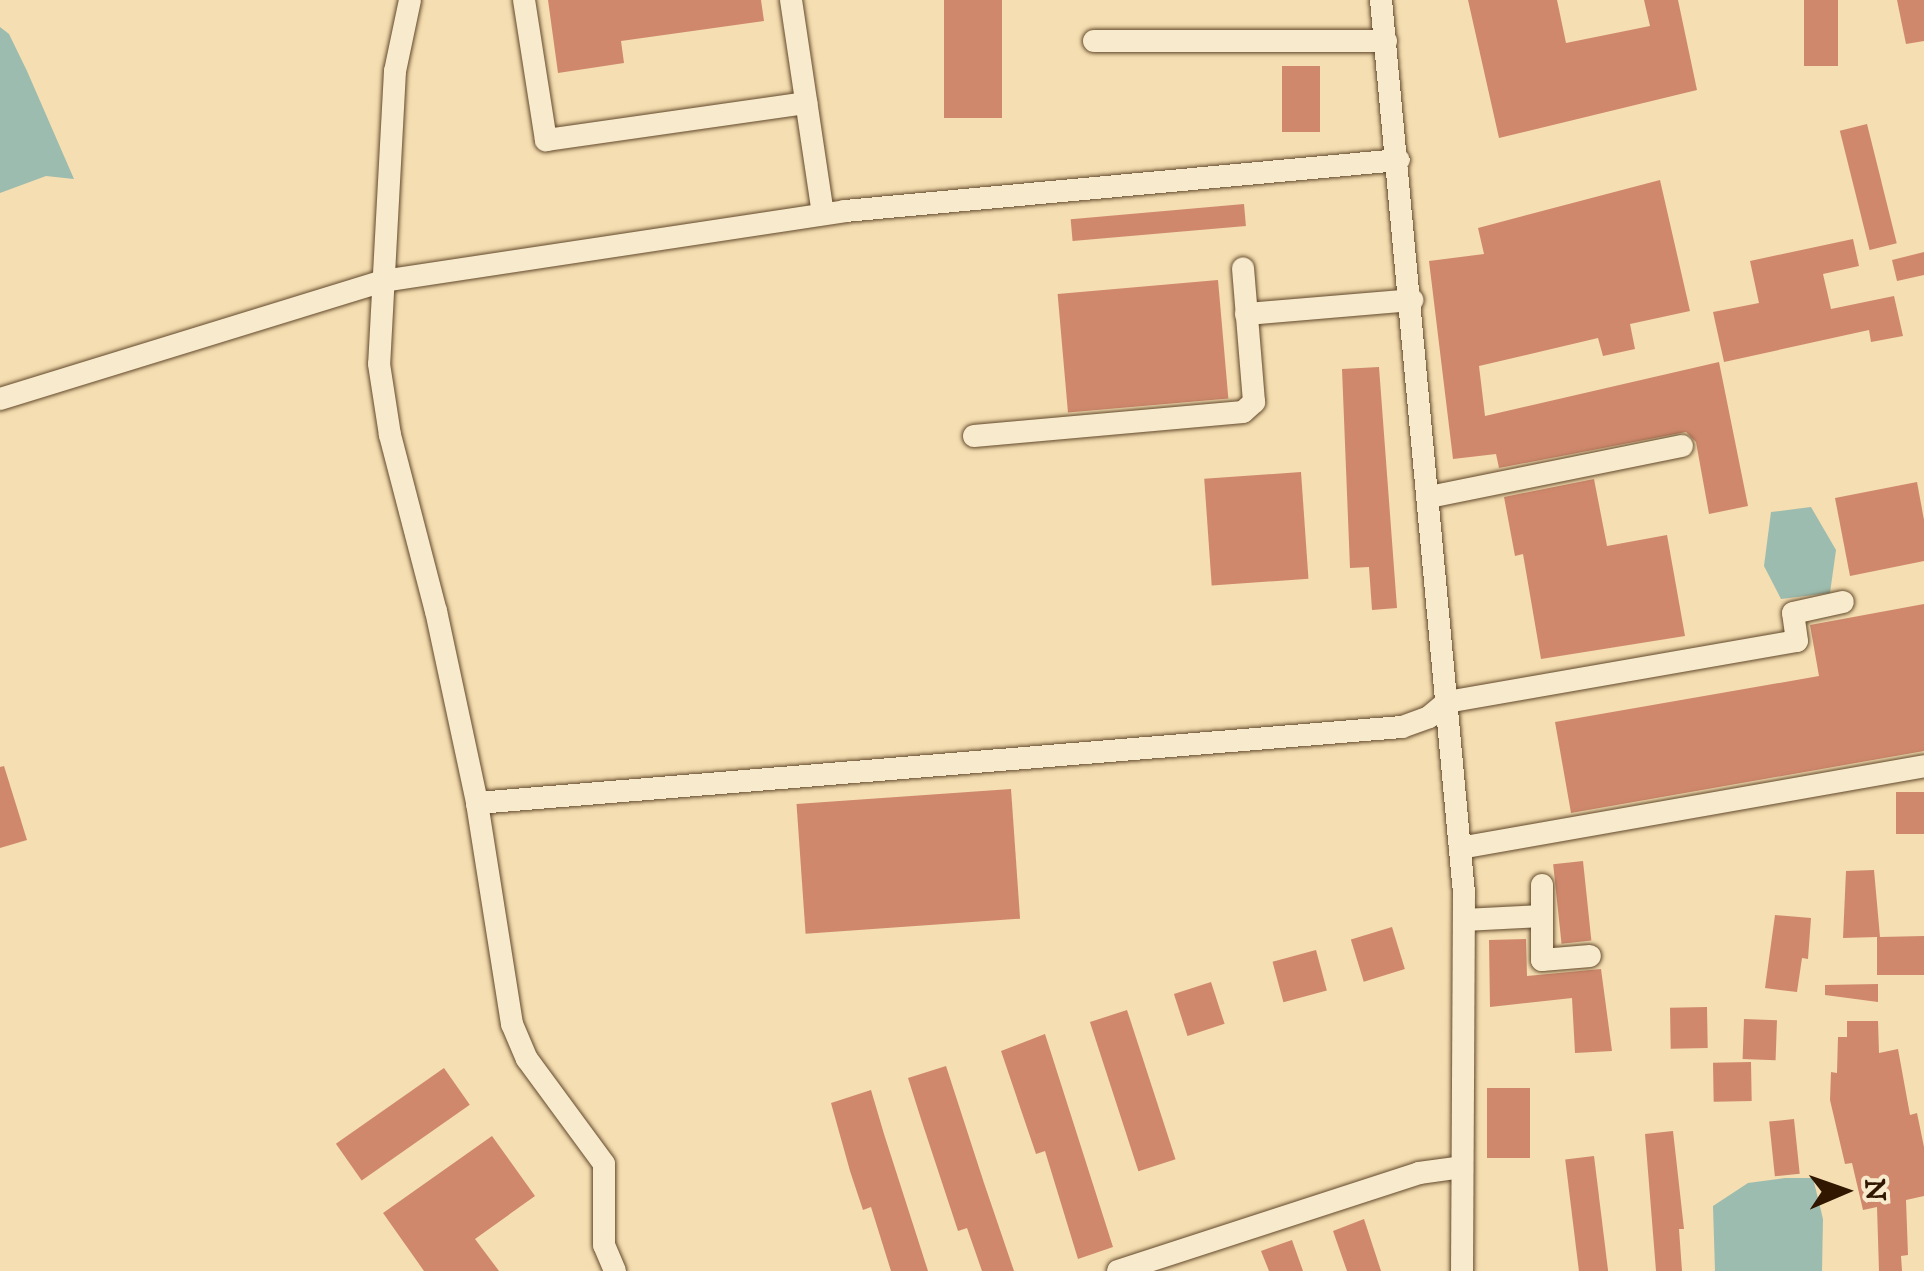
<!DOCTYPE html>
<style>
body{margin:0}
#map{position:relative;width:1924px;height:1271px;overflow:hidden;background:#f5deb1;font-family:"IM FELL DW Pica",serif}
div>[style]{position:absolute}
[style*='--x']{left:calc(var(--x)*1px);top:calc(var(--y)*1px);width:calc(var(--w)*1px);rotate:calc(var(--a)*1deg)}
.water>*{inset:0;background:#9cbcaf}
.building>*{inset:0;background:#cf886c;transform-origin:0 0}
.roads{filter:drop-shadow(0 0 2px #62492c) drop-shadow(0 0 2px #62492c)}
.minor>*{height:22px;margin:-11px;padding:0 11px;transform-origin:11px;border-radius:11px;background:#f8eacc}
span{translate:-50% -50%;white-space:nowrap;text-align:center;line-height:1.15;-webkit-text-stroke:9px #f8eacc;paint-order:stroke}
.north{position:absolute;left:1794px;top:1141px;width:100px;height:100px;-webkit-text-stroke:8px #f8eacc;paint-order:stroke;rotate:88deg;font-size:28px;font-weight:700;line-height:40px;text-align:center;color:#311700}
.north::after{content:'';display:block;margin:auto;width:35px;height:45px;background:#311700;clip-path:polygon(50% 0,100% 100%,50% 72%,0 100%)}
</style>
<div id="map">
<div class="water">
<div style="clip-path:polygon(0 27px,9px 34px,27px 71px,74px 179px,46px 176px,0 193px)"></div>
<div style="clip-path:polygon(1811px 507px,1836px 550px,1830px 593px,1781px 599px,1764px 566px,1771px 512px)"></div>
<div style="clip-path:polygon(1785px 1178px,1813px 1178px,1823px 1219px,1822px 1271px,1715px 1271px,1713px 1206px,1748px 1183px)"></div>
</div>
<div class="building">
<div style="clip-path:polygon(548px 0,761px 0,764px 21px,621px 41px,624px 63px,558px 73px)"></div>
<div style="left:944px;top:0;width:58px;height:118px"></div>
<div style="clip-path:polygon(1468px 0,1557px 0,1566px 43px,1650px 26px,1644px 0,1678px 0,1697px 90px,1499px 138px)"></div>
<div style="left:1804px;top:0;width:34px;height:66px"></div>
<div style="clip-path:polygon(1897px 0,1924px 0,1924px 41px,1906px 44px)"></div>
<div style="left:1282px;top:66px;width:38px;height:66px"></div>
<div style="left:1867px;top:124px;width:123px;height:28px;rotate:76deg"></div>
<div style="clip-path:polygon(1660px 180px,1690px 311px,1630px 324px,1635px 349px,1603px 356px,1598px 338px,1479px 366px,1485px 416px,1719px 362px,1748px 506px,1709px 514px,1696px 442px,1686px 432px,1499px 468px,1496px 454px,1453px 459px,1429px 261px,1484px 254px,1478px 228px)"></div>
<div style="left:1244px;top:204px;width:22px;height:174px;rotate:85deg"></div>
<div style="clip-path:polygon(1853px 239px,1859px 266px,1823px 274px,1831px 309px,1894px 296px,1903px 336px,1871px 342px,1869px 330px,1724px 362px,1713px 312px,1759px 303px,1750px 261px)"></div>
<div style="clip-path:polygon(1924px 252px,1924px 275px,1897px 281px,1892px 260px)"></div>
<div style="left:1218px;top:280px;width:119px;height:161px;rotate:85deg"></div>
<div style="clip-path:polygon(1379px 367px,1397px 608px,1372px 610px,1369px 567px,1350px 568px,1342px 369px)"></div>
<div style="left:1301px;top:472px;width:107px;height:97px;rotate:86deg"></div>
<div style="clip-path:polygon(1594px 479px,1607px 546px,1667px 535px,1685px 636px,1541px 659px,1523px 554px,1515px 556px,1504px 497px)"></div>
<div style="clip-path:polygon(1917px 482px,1924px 520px,1924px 561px,1850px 576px,1835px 498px)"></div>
<div style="clip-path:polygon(1924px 604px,1924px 751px,1571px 813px,1555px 722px,1819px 676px,1810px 625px)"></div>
<div style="clip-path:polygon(4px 766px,27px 840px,0 848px,0 767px)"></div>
<div style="left:1011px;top:789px;width:130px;height:215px;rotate:86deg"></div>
<div style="left:1924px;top:792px;width:42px;height:28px;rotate:90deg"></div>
<div style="left:1583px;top:861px;width:80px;height:30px;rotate:84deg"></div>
<div style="clip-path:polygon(1874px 870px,1880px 937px,1924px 936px,1924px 975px,1877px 975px,1877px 937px,1843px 938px,1846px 871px)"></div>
<div style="clip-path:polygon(1775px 915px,1811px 918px,1808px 959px,1802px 958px,1797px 992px,1765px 988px)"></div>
<div style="left:1392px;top:927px;width:44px;height:43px;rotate:73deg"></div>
<div style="clip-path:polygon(1526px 939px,1527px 976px,1601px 969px,1612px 1051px,1575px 1053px,1572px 998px,1490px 1007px,1489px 940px)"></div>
<div style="left:1316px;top:950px;width:42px;height:45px;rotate:75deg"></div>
<div style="left:1211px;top:982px;width:44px;height:39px;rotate:72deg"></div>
<div style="clip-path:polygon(1878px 984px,1878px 1002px,1825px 995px,1825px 985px)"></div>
<div style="left:1707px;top:1007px;width:41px;height:37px;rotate:89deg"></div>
<div style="left:1127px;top:1010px;width:157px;height:39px;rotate:72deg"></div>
<div style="left:1744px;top:1019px;width:33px;height:40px;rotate:2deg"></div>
<div style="clip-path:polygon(1847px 1021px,1878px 1021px,1879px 1053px,1898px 1049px,1910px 1115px,1917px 1113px,1924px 1147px,1924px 1196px,1906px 1200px,1908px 1255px,1901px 1256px,1902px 1271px,1879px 1271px,1877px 1207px,1863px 1210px,1852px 1163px,1845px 1164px,1830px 1100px,1831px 1072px,1837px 1073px,1838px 1037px,1847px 1037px)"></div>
<div style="clip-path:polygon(1045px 1034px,1113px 1247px,1078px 1259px,1045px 1151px,1036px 1154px,1001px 1051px)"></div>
<div style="left:1751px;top:1062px;width:39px;height:38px;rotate:89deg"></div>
<div style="clip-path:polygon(946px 1066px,984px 1183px,1014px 1271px,982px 1271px,967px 1228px,958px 1231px,921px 1119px,908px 1078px)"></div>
<div style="left:444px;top:1068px;width:45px;height:132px;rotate:55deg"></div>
<div style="left:1487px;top:1088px;width:43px;height:70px"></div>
<div style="clip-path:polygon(871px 1090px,884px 1134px,928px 1271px,891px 1271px,871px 1207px,863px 1210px,850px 1171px,831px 1103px)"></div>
<div style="left:1794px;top:1119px;width:55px;height:25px;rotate:84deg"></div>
<div style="clip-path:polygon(1673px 1131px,1684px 1229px,1679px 1229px,1682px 1271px,1656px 1271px,1645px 1134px)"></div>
<div style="clip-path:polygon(492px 1136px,535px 1196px,475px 1239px,499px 1271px,424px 1271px,383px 1213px)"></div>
<div style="left:1594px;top:1156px;width:116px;height:29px;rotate:83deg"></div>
<div style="clip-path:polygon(1364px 1219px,1381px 1271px,1347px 1271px,1333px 1231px)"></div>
<div style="clip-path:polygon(1292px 1240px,1303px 1271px,1269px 1271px,1261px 1251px)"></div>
</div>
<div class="roads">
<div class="minor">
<div style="--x:410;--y:0;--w:73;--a:101.9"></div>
<div style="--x:395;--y:71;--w:293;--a:93.1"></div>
<div style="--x:379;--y:364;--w:72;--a:81.2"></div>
<div style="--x:390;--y:435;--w:182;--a:75.4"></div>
<div style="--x:436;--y:611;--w:196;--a:77.9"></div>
<div style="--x:477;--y:803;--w:224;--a:81"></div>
<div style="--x:512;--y:1024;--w:38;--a:67"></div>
<div style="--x:527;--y:1059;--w:130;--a:53.7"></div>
<div style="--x:604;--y:1164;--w:81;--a:90"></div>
<div style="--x:604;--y:1245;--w:28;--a:67"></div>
<div style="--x:524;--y:0;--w:142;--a:81.1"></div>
<div style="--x:546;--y:140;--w:263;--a:-8.1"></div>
<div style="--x:791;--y:0;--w:216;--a:81.5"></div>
<div style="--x:1381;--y:0;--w:897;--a:84.69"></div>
<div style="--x:1464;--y:893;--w:378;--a:90.3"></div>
<div style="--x:1094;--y:41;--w:292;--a:0"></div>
<div style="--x:1246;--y:314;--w:167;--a:-4.8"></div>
<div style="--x:0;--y:399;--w:401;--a:-17.1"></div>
<div style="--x:383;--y:281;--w:467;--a:-8.6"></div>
<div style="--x:845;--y:211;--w:556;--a:-5.26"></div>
<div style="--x:974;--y:436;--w:270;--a:-5.1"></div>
<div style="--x:1243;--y:412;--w:15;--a:-42"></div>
<div style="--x:1254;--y:402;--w:134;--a:-94.7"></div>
<div style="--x:1429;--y:497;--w:258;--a:-11.4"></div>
<div style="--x:477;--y:803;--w:928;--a:-4.7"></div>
<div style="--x:1402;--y:727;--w:29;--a:-20"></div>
<div style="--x:1429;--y:717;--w:23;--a:-40"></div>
<div style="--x:1447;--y:702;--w:355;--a:-9.9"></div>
<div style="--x:1797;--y:641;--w:28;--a:-98"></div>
<div style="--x:1793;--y:613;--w:51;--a:-12.4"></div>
<div style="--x:1460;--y:848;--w:471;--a:-10"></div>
<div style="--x:1542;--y:885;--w:75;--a:90"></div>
<div style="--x:1542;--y:960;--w:48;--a:-4.8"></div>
<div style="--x:1464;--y:920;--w:78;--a:-2.9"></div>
<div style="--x:1118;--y:1271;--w:317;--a:-18"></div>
<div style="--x:1419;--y:1173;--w:43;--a:-7.9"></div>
</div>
</div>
<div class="north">N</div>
</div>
